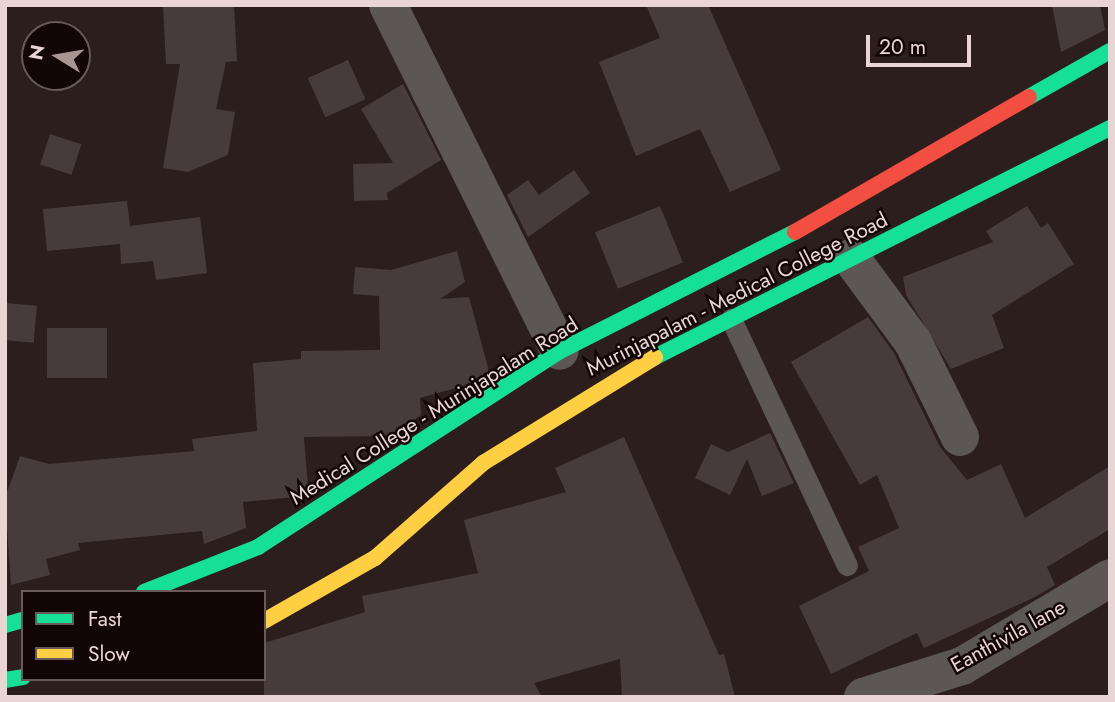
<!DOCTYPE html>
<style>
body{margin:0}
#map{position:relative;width:1115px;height:702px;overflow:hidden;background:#2c1e1c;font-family:Jost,sans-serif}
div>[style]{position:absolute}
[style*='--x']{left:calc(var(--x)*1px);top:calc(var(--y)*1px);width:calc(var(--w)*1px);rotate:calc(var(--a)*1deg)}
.building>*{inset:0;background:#483b3c;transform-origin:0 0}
.lane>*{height:21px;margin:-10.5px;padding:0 10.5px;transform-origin:10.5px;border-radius:10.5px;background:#5c5654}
.street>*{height:38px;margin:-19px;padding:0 19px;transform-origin:19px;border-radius:19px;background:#5c5654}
.fast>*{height:16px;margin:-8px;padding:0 8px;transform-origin:8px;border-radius:8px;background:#16e098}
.slow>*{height:16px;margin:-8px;padding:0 8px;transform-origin:8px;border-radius:8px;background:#ffcf43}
.jam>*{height:16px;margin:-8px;padding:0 8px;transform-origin:8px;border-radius:8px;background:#f24e42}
span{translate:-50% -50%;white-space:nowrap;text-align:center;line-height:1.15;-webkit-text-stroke:5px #120706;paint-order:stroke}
.street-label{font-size:21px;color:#e9d6d4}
.frame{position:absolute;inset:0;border:7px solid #e9d6d4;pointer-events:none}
.legend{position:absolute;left:21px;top:590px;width:245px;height:91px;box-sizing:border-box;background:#120706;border:2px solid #685a58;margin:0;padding:9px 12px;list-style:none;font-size:21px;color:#e9d6d4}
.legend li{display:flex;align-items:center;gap:14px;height:35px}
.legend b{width:35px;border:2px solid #685a58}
.north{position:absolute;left:21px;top:21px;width:70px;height:70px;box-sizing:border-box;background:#120706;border:2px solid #685a58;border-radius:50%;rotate:281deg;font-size:19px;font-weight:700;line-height:28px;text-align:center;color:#e9d6d4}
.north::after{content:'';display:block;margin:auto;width:24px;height:32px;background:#a79694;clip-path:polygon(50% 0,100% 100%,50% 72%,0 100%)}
.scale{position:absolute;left:866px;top:35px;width:105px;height:32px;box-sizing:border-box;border:4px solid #e9d6d4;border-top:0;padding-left:9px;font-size:21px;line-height:24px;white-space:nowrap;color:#e9d6d4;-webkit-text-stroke:5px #120706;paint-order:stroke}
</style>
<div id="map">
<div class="building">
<div style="clip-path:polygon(163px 5px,234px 5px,237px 61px,226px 62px,216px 109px,235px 112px,228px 155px,188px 172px,163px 168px,180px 64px,166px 64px)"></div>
<div style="clip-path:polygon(646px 5px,708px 5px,781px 170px,730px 192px,700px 129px,636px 156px,599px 62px,660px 38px)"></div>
<div style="clip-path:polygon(1052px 5px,1100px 5px,1105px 30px,1061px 52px)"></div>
<div style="left:348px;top:60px;width:43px;height:44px;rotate:66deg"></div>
<div style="clip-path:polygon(403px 84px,441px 160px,387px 193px,388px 200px,354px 201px,353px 164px,393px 163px,361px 109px)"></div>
<div style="left:50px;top:134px;width:33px;height:32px;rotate:18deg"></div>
<div style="clip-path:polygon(574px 170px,590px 193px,528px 237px,507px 195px,528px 180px,539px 195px)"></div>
<div style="clip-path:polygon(127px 201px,130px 226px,200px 217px,207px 273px,156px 280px,153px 261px,121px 264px,120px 244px,47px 251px,43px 209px)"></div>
<div style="left:660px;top:206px;width:61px;height:70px;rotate:68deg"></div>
<div style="clip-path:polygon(1027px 206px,1041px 228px,1048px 223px,1074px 264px,992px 315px,1004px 348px,951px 369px,906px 295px,903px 277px,993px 242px,986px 231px)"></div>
<div style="clip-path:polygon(457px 251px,465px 282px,440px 299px,469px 297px,489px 371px,467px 385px,420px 398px,421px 415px,390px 436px,304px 437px,308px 488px,295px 497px,243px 502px,246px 528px,204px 544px,202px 531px,78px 543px,80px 550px,46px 559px,50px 575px,11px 585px,5px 498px,20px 456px,49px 464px,194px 451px,192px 439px,257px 431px,253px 363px,301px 359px,301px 351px,380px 350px,379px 296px,353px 294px,355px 267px,391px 270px)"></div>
<div style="left:5px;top:303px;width:32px;height:37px;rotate:5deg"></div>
<div style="clip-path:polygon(868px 317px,894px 353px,940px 447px,967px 480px,1001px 464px,1025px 518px,1110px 466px,1110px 529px,1047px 567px,1055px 585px,1035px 597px,924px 648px,917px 633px,831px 674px,799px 606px,869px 571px,858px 547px,899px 528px,877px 475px,860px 485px,791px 362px)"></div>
<div style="left:47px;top:328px;width:60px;height:50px"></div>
<div style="clip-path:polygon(770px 433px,794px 483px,762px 496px,747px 459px,730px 495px,695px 478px,711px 444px,728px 452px)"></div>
<div style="clip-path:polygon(624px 437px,719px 655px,724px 654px,735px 697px,622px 697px,620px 659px,534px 683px,542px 697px,264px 697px,264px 643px,365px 612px,362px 596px,478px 573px,464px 520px,566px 492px,555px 468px)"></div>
</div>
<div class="lane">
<div style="--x:731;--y:319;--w:272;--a:64.8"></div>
</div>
<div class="street">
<div style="--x:388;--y:5;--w:386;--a:63.6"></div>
<div style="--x:851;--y:258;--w:104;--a:53.6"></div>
<div style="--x:913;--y:342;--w:106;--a:63.7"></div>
<div style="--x:863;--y:697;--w:104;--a:-17.4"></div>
<div style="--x:962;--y:666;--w:172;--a:-30.7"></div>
</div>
<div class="fast">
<div style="--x:1029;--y:97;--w:93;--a:-29.6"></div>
<div style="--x:655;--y:357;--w:509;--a:-26.72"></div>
<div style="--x:144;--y:592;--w:123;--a:-21.5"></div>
<div style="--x:258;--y:547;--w:360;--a:-33"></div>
<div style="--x:560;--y:351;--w:263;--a:-26.9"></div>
<div style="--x:5;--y:625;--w:19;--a:-16"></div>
<div style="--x:5;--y:680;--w:18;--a:-9"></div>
</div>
<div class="slow">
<div style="--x:264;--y:621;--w:128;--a:-29.6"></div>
<div style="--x:375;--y:558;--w:144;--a:-41.3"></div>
<div style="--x:483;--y:463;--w:202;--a:-31.6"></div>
</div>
<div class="jam">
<div style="--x:795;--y:232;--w:270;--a:-30"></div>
</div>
<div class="street-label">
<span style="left:737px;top:294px;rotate:-27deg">Murinjapalam - Medical College Road</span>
<span style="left:434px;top:411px;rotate:-32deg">Medical College - Murinjapalam Road</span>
<span style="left:1008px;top:636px;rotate:-29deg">Eanthivila lane</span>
</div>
<div class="frame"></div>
<ul class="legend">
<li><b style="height:9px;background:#16e098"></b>Fast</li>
<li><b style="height:9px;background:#ffcf43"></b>Slow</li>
</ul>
<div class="north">N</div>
<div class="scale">20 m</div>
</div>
